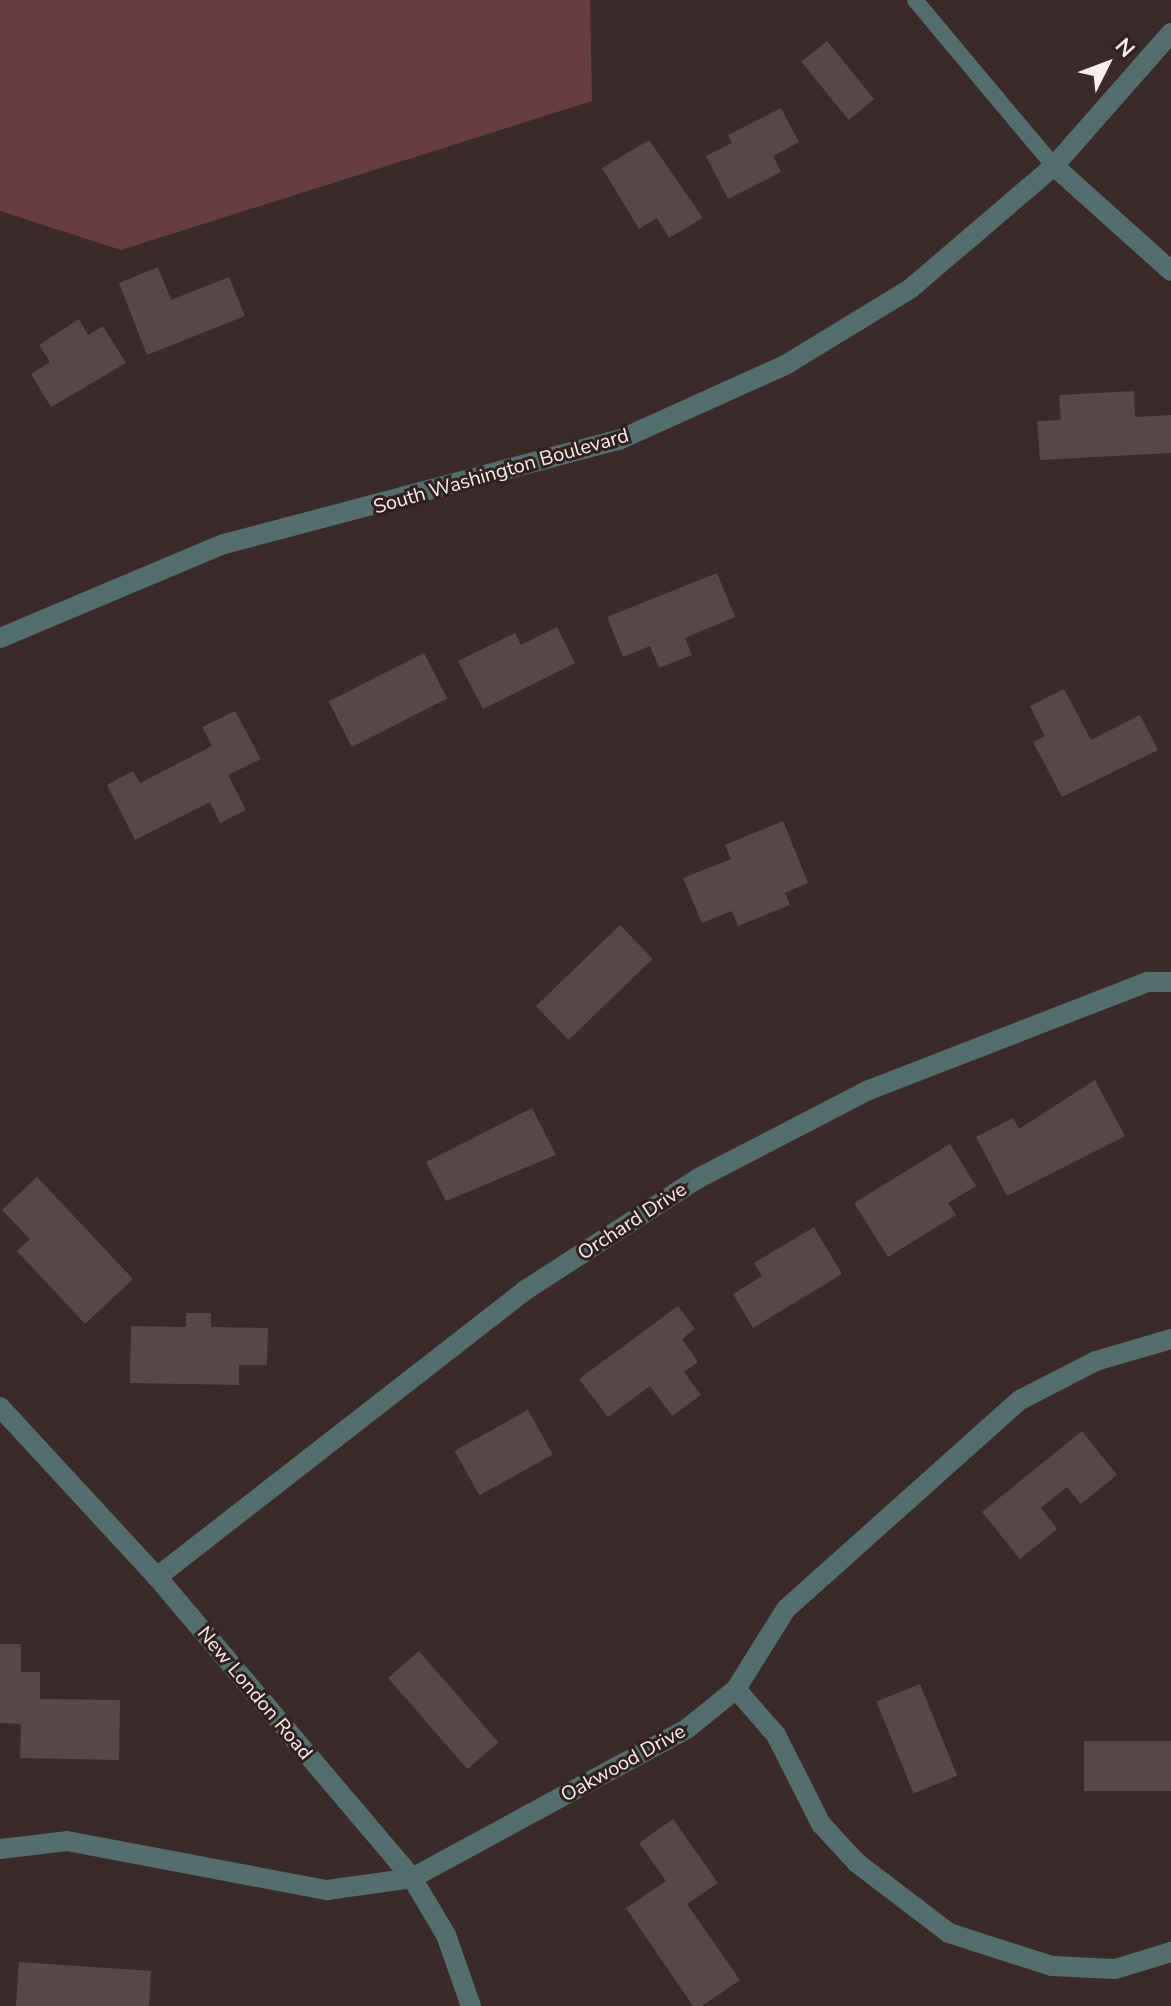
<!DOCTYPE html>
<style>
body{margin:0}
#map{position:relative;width:1171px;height:2006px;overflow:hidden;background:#3a2a2a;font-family:"Nunito Sans",sans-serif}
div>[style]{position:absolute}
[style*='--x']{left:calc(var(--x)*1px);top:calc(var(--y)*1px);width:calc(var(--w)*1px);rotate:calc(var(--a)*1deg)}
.green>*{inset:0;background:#673d3f}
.building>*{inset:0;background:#594747;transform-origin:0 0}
.service>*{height:16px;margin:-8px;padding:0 8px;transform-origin:8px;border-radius:8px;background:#546e6d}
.minor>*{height:20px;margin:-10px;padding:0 10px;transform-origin:10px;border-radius:10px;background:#546e6d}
.tertiary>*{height:20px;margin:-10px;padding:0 10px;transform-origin:10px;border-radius:10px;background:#546e6d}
span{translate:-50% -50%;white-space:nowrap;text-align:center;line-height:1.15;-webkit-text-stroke:6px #302020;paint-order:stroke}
.street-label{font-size:20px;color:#faeeee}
.north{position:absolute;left:1067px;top:24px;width:80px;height:80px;-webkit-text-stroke:6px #302020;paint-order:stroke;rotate:48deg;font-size:22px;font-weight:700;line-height:32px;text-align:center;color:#faeeee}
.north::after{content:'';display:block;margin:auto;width:28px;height:36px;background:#faeeee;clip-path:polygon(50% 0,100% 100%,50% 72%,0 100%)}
</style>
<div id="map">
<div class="green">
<div style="clip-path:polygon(0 0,590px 0,592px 101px,121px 250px,0 211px)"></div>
</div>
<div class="building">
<div style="left:827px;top:41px;width:75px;height:33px;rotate:51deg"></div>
<div style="clip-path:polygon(781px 108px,799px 142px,773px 156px,781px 172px,728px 199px,706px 156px,732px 143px,728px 135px)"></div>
<div style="clip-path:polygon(649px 140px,703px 218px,669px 238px,657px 218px,639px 229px,602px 168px)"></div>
<div style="clip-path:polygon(158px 267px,171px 300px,229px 277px,245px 316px,147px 355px,119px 283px)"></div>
<div style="clip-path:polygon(79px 319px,88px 335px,103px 326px,126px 363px,51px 407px,31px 374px,50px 362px,39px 345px)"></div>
<div style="clip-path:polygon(1134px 391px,1135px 417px,1171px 415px,1171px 453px,1040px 460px,1037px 421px,1061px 420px,1059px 395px)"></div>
<div style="clip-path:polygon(717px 573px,735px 617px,685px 638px,692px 655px,659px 668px,650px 646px,623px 657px,607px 617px)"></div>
<div style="clip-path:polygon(557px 627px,575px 663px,483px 709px,458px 661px,515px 633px,521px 645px)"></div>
<div style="left:424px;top:653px;width:51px;height:107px;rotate:63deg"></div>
<div style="clip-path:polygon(1064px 689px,1091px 740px,1140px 715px,1158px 750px,1062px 797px,1033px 742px,1045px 736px,1030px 706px)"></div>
<div style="clip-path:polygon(235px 711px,261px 759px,228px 775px,246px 810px,220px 823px,210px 802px,135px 840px,107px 785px,133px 771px,140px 783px,212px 746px,202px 727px)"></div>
<div style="clip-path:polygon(783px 821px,808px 883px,785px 893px,790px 905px,738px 926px,732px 911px,702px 923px,683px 878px,731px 859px,725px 845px)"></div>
<div style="left:620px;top:925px;width:47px;height:117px;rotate:46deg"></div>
<div style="clip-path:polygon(1095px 1080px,1125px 1136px,1007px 1196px,976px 1137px,1013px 1118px,1019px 1129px)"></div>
<div style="clip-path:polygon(532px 1108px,556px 1155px,446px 1201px,426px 1162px)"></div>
<div style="clip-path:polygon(950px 1144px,976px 1186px,948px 1203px,956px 1215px,888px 1257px,854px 1203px)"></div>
<div style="clip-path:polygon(37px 1177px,133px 1279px,85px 1324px,17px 1251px,30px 1239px,2px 1210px)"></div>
<div style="clip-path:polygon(814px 1227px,842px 1274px,753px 1328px,733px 1294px,762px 1276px,754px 1263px)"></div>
<div style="clip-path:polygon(678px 1306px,695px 1329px,682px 1339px,698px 1362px,684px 1372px,701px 1395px,672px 1416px,650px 1386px,608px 1417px,579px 1379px)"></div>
<div style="clip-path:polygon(186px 1313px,211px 1313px,211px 1327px,268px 1328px,267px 1365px,239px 1365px,239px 1385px,130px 1383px,131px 1326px,186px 1327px)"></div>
<div style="left:528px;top:1410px;width:51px;height:84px;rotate:61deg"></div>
<div style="clip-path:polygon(1082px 1431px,1117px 1475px,1081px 1504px,1067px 1487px,1041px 1508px,1057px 1529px,1020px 1559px,982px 1512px)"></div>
<div style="clip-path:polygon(0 1644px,21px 1644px,21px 1672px,40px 1672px,40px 1699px,120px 1700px,119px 1760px,20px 1758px,21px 1724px,0 1723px)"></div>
<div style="left:419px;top:1651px;width:121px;height:41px;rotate:49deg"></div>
<div style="left:920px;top:1684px;width:99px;height:47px;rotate:68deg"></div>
<div style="left:1171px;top:1741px;width:50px;height:87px;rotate:90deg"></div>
<div style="clip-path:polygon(673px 1819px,718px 1883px,687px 1904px,740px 1980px,702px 2006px,693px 2006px,626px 1908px,666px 1881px,639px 1843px)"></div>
<div style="clip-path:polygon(19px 1962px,151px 1971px,149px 2006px,16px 2006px)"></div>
</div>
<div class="service">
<div style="--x:915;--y:0;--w:217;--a:50.1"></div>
</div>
<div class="minor">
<div style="--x:0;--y:638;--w:243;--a:-22.8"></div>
<div style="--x:224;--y:544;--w:408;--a:-14.8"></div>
<div style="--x:619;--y:440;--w:184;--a:-24.3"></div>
<div style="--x:787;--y:364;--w:144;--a:-31.4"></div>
<div style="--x:910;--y:289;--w:189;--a:-40.5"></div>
<div style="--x:1054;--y:166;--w:157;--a:41.9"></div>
<div style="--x:157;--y:1577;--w:465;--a:-37.9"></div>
<div style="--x:524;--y:1291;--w:206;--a:-32.9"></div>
<div style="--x:697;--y:1179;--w:194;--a:-27.4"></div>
<div style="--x:869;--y:1090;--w:299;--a:-21.2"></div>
<div style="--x:1148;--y:982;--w:23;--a:0"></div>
<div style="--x:736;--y:1689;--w:61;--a:49"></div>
<div style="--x:776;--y:1735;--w:100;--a:63.2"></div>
<div style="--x:821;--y:1824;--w:53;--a:47.3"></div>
<div style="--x:857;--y:1863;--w:116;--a:37.3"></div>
<div style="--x:949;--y:1933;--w:108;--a:17.8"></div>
<div style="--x:1052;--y:1966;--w:63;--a:2.7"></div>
<div style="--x:1115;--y:1969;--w:59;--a:-16.9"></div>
<div style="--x:0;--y:1849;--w:67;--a:-6.8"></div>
<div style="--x:67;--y:1841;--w:265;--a:10.7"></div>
<div style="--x:327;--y:1890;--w:86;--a:-8"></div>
<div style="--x:412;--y:1878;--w:314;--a:-28.5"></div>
<div style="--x:688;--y:1728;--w:62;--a:-39.1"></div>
<div style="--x:736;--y:1689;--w:94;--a:-58"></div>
<div style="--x:786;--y:1609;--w:314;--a:-41.8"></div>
<div style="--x:1020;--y:1400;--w:85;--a:-27.2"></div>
<div style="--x:1096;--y:1361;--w:78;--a:-16.3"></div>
</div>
<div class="tertiary">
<div style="--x:1054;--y:166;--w:177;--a:-48.7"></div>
<div style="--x:0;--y:1407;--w:231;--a:47.3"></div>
<div style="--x:157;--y:1577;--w:394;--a:49.7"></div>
<div style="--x:412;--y:1878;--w:66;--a:59.2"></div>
<div style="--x:446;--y:1935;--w:75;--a:70.6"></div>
</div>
<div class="street-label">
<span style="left:501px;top:471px;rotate:-16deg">South Washington Boulevard</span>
<span style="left:632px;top:1221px;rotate:-33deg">Orchard Drive</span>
<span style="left:255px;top:1693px;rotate:50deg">New London Road</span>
<span style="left:623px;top:1763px;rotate:-29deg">Oakwood Drive</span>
</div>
<div class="north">N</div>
</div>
